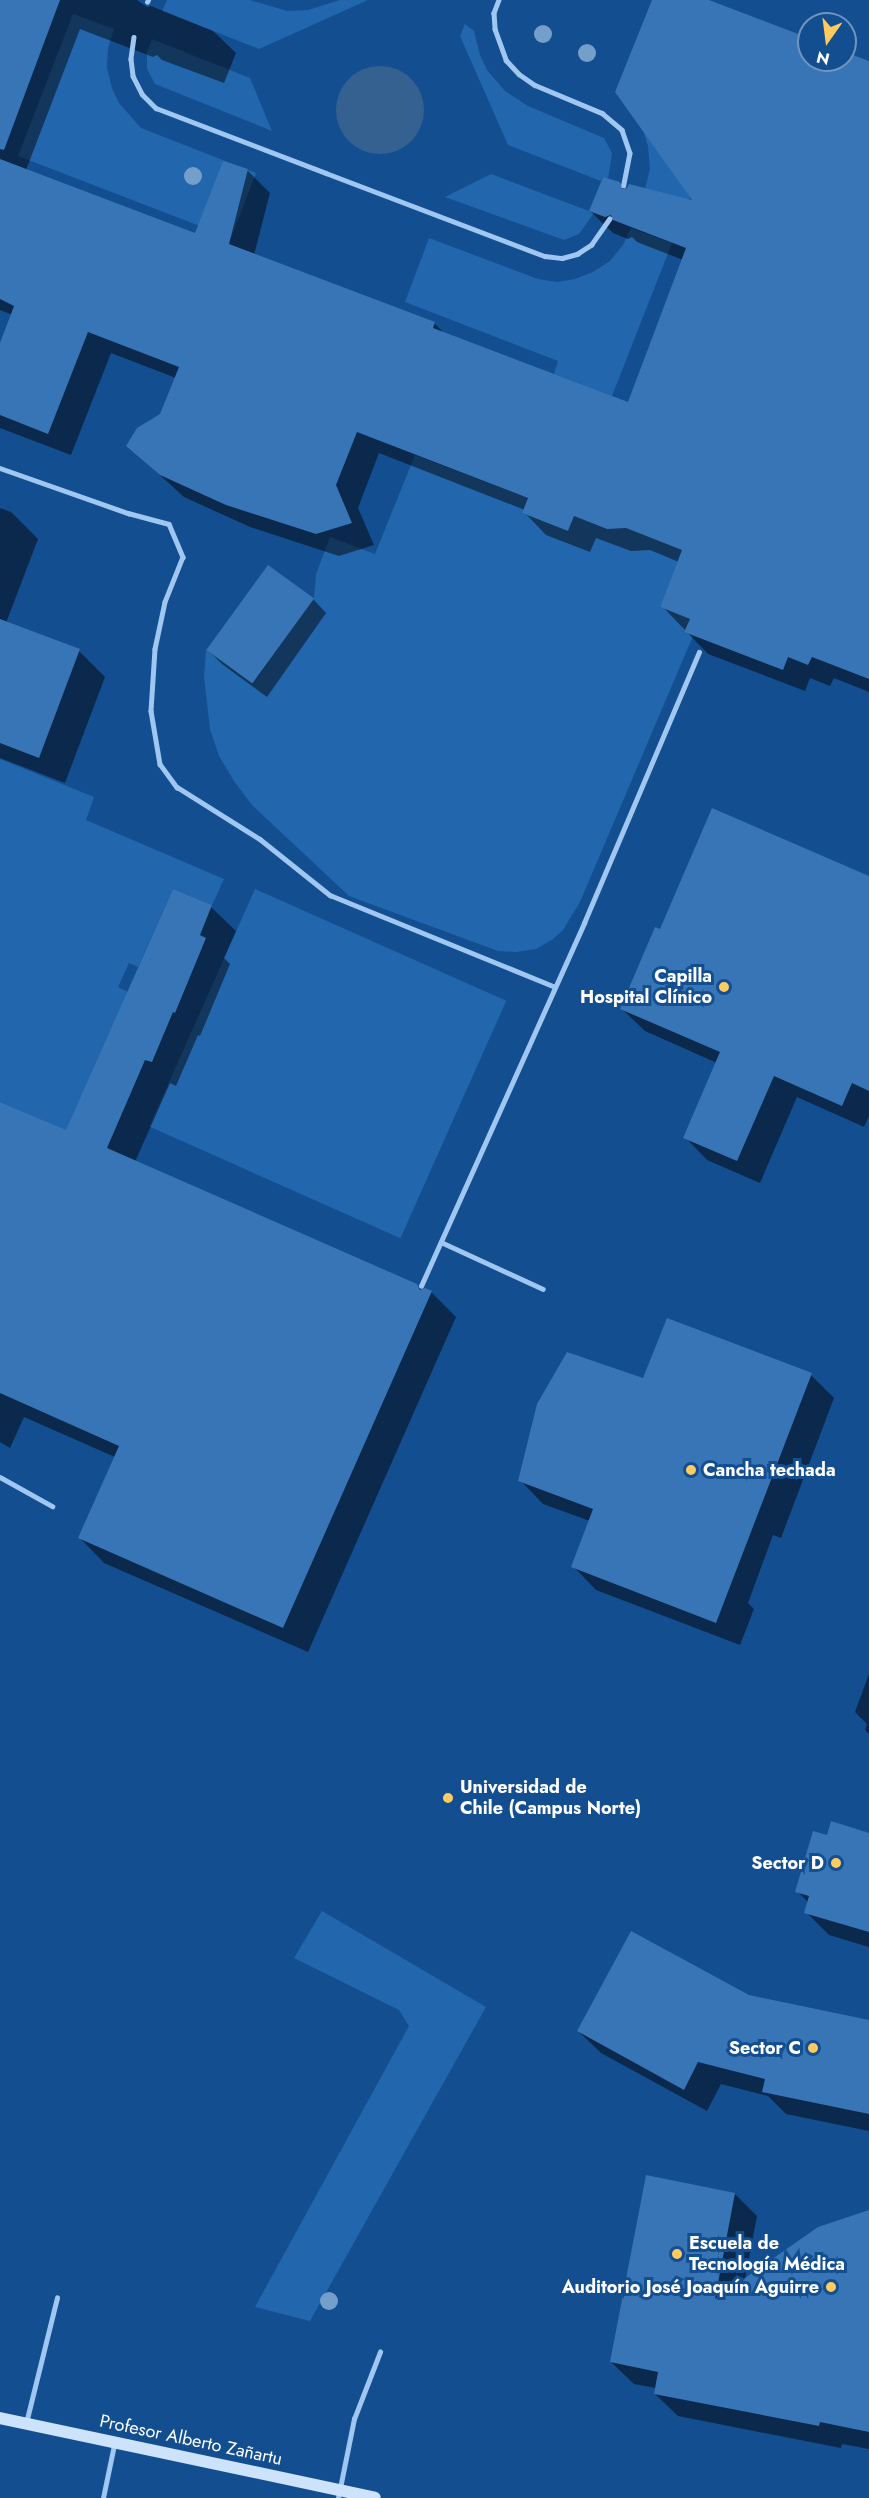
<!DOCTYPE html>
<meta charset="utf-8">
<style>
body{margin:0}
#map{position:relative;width:869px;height:2498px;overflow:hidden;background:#134e90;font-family:Jost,sans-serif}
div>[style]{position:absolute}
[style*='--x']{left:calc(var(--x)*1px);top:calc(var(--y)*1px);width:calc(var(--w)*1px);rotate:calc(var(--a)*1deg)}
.green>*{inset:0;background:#2266ad;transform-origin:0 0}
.water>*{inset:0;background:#356190}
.round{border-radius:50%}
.shadow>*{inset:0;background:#0007}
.building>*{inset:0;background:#3775b7;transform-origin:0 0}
.service>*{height:4.5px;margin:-2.25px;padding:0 2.25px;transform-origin:2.25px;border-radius:2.25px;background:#9fc7f1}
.secondary>*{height:12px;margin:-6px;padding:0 6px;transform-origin:6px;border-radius:6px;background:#cde3fc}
.trees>*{width:18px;height:18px;margin:-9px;border-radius:50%;background:#759fcb}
.dots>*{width:16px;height:16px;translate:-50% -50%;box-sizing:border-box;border:3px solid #134e90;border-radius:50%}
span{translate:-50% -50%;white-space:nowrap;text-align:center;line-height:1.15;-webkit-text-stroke:6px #134e90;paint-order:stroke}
.poi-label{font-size:18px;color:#fff;font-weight:700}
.right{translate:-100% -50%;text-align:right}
.left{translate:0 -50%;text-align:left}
.street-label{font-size:18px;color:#fff}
.north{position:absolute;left:797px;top:12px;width:60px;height:60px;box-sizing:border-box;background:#134e90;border:2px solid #7195bc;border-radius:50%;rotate:194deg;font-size:16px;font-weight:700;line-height:24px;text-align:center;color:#fff}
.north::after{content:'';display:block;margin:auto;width:21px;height:27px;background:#ffcb5f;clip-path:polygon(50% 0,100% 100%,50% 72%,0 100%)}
</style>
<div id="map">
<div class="green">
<div style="clip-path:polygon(167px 0,250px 0,287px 11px,308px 10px,340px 0,368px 0,259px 49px,162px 11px)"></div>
<div style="clip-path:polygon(73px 14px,114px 29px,108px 48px,107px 68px,112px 88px,119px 103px,141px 128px,256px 173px,231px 238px,18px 156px)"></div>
<div style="clip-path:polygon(465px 24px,474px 31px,480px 55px,487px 70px,505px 91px,528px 106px,604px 138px,612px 153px,608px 179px,602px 177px,601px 181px,508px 145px,460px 36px)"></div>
<div style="clip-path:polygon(152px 39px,250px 78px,272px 131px,155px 84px,147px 69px,147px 52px)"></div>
<div style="clip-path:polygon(640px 120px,712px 140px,686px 208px,644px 193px,650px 169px,648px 146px)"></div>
<div style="clip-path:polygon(491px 174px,589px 211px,594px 213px,579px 234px,564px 240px,445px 197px)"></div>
<div style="clip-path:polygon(631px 228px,672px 243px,612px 396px,554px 374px,558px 361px,405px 302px,429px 238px,538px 279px,557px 282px,575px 279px,593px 272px,610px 261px,623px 245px)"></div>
<div style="clip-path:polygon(415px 455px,528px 498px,522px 513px,568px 531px,574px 516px,607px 529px,617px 525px,683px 548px,660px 607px,690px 619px,684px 632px,693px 636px,580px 902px,563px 930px,553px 939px,536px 949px,516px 952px,498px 951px,349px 896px,252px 805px,234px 781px,219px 756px,210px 729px,204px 676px,206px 650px,253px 684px,314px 598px,316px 574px,330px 537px,375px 554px)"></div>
<div style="clip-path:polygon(0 759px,94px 797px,86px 820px,224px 879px,212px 905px,173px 889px,138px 967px,129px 963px,118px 987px,128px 992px,107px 1148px,0 1102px)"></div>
<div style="left:255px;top:889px;width:275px;height:260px;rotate:24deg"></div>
<div style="clip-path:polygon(322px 1911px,486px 2007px,310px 2321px,255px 2307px,409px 2026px,399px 2010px,294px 1958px)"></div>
</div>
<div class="water">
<div class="round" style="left:336px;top:66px;width:88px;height:88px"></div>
</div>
<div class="shadow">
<div style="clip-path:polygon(0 0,137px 0,147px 7px,151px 6px,213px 31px,236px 53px,224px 83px,162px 60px,157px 55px,153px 57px,80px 29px,26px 170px,196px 235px,247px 170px,270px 193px,254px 255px,434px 323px,446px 335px,629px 404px,683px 260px,637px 242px,632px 237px,628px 239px,613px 233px,590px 211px,619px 183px,626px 190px,696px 202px,653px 0,705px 0,809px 40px,809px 60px,845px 60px,845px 53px,869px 62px,869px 692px,834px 678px,830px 686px,810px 678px,805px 691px,708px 654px,662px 606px,679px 562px,650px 550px,631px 551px,596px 538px,590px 552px,546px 535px,524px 512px,525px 510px,379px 453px,358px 508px,374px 545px,339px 556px,250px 527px,184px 497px,128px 446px,161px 415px,176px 378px,111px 353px,71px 455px,0 428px,0 347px,13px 315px,0 310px)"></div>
<div style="clip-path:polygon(0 508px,11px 512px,38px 539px,6px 623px,79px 651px,105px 677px,65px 783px,0 758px)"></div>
<div style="clip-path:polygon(313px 599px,326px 613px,267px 697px,222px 664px,208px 650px)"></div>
<div style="clip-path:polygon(869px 878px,869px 1116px,864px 1127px,797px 1097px,760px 1183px,707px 1160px,685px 1137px,717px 1063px,645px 1031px,622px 1009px,660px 931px)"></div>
<div style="clip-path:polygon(211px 907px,236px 931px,224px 958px,230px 964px,200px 1036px,198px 1035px,176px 1086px,170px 1083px,135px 1162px,416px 1285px,422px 1291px,431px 1292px,456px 1317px,308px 1652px,104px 1563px,80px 1538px,115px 1457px,24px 1417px,10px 1448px,0 1442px,0 1103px,67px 1132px)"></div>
<div style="clip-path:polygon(811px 1375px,834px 1398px,781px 1538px,773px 1535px,748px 1603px,754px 1609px,740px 1645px,596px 1590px,573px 1566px,590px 1521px,543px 1504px,520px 1480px,644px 1380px)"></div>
<div style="clip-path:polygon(869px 1674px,869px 1734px,865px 1730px,867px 1724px,855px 1712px)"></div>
<div style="clip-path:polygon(869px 1834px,869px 1947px,829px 1935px,806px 1912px,809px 1903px,797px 1891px,828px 1837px)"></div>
<div style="clip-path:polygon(748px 1996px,869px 2021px,869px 2131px,786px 2114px,768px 2096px,721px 2084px,707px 2111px,601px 2053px,578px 2031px)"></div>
<div style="clip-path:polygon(735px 2194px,757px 2216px,745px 2280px,869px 2215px,869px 2449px,842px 2444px,841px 2448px,678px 2416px,655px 2394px,656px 2388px,634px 2384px,611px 2362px)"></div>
</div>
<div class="building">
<div style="clip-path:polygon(0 0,60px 0,4px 150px,0 149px)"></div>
<div style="clip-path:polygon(652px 0,709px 0,809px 38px,809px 60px,845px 60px,845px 52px,869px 61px,869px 679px,812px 657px,808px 665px,788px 657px,783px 670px,684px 632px,690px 619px,660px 607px,682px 550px,626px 528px,607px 529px,574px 516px,568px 531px,522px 513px,528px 498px,357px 432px,336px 485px,352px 523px,316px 534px,226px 505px,160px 475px,126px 446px,137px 428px,160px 414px,179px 367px,88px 332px,48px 434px,0 415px,0 343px,14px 306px,0 299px,0 159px,195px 233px,223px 161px,248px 169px,229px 244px,435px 322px,433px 328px,628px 402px,686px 248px,613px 220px,611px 215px,605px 217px,589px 211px,603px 177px,620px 182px,623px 189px,627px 188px,629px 184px,692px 200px,615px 92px)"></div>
<div style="left:268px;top:565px;width:57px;height:105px;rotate:36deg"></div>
<div style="clip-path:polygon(0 619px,80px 649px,39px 758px,0 743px)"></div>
<div style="clip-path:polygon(712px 808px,869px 876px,869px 1091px,852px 1083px,842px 1106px,774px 1076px,737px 1161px,683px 1138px,720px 1052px,620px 1009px,655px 927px,660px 929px)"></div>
<div style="clip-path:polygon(173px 889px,212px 905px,200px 935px,206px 938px,175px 1013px,173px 1012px,152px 1062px,145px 1060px,107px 1148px,417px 1284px,420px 1290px,425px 1288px,432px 1291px,283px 1628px,78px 1538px,119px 1446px,0 1393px,0 1102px,66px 1130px)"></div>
<div style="clip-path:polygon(667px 1318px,812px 1373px,716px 1623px,571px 1567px,593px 1509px,518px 1481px,537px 1404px,567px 1352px,643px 1378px)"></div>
<div style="clip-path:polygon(831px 1821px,869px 1833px,869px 1932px,804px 1913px,809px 1896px,795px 1892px,813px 1831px,827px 1835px)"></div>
<div style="clip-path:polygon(631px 1931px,749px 1995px,869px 2020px,869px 2114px,762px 2092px,765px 2079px,698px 2062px,684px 2090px,577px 2031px)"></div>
<div style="clip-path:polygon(646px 2175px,735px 2193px,715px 2299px,818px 2227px,869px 2210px,869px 2432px,820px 2422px,819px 2426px,654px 2394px,658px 2372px,610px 2362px)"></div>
</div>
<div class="service">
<div style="--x:499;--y:0;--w:14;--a:111"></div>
<div style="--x:494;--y:13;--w:16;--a:86"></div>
<div style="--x:495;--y:29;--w:33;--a:70"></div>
<div style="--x:506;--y:60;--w:19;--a:47"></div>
<div style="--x:519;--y:74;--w:19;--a:35"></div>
<div style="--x:535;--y:85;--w:73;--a:22.7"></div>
<div style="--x:602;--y:113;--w:26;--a:40"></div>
<div style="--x:622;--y:130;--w:24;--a:71"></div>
<div style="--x:630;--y:153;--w:33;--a:101"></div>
<div style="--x:147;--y:2;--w:2;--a:-63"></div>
<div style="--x:134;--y:37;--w:22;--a:98"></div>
<div style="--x:131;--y:59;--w:17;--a:83"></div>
<div style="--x:133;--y:76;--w:20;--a:63"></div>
<div style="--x:142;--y:94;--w:20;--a:45"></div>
<div style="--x:156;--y:108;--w:182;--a:20.9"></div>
<div style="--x:326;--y:173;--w:234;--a:20.8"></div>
<div style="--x:545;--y:256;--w:17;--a:7"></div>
<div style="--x:562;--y:258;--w:16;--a:-15"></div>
<div style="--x:577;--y:254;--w:17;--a:-33"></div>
<div style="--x:591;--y:245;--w:32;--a:-55"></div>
<div style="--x:0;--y:468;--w:136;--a:19.4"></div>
<div style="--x:128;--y:513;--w:42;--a:15"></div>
<div style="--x:169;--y:524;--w:36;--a:67"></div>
<div style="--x:183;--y:557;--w:48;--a:111.8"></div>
<div style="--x:165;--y:602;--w:48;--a:102"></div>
<div style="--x:155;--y:649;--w:62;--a:93.7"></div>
<div style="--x:151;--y:711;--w:54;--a:80.4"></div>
<div style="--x:160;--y:764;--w:29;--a:54"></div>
<div style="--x:177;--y:787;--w:98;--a:32.1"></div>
<div style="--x:260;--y:839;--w:90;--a:38.7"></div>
<div style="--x:330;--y:895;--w:243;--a:22.2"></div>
<div style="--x:441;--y:1242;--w:112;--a:24.7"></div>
<div style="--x:421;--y:1286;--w:398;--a:-65.8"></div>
<div style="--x:584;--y:923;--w:294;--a:-67"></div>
<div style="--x:0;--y:1477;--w:60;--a:29.1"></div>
<div style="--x:26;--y:2423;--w:129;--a:-76.1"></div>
<div style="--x:103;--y:2498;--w:54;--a:-78.3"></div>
<div style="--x:338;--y:2498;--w:81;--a:-78.6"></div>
<div style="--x:354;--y:2419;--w:72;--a:-68.8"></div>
</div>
<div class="secondary">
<div style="--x:0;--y:2418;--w:383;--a:12"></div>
</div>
<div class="trees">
<div style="left:543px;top:34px"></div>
<div style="left:587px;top:53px"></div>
<div style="left:193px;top:176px"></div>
<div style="left:329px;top:2301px"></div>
</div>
<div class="dots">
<div style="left:724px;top:987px;background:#ffcb5f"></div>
<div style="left:691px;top:1470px;background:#ffcb5f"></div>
<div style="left:448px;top:1798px;background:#ffcb5f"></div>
<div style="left:836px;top:1863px;background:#ffcb5f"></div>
<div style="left:813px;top:2048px;background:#ffcb5f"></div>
<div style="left:677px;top:2254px;background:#ffcb5f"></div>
<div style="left:831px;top:2287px;background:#ffcb5f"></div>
</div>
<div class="poi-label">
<span class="right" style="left:712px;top:987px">Capilla<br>Hospital Clínico</span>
<span class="left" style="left:703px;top:1470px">Cancha techada</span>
<span class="left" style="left:460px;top:1798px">Universidad de<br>Chile (Campus Norte)</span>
<span class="right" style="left:824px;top:1863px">Sector D</span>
<span class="right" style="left:801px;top:2048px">Sector C</span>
<span class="left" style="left:689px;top:2254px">Escuela de<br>Tecnología Médica</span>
<span class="right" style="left:819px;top:2287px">Auditorio José Joaquín Aguirre</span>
</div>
<div class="street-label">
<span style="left:191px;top:2440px;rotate:12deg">Profesor Alberto Zañartu</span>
</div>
<div class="north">N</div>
</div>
